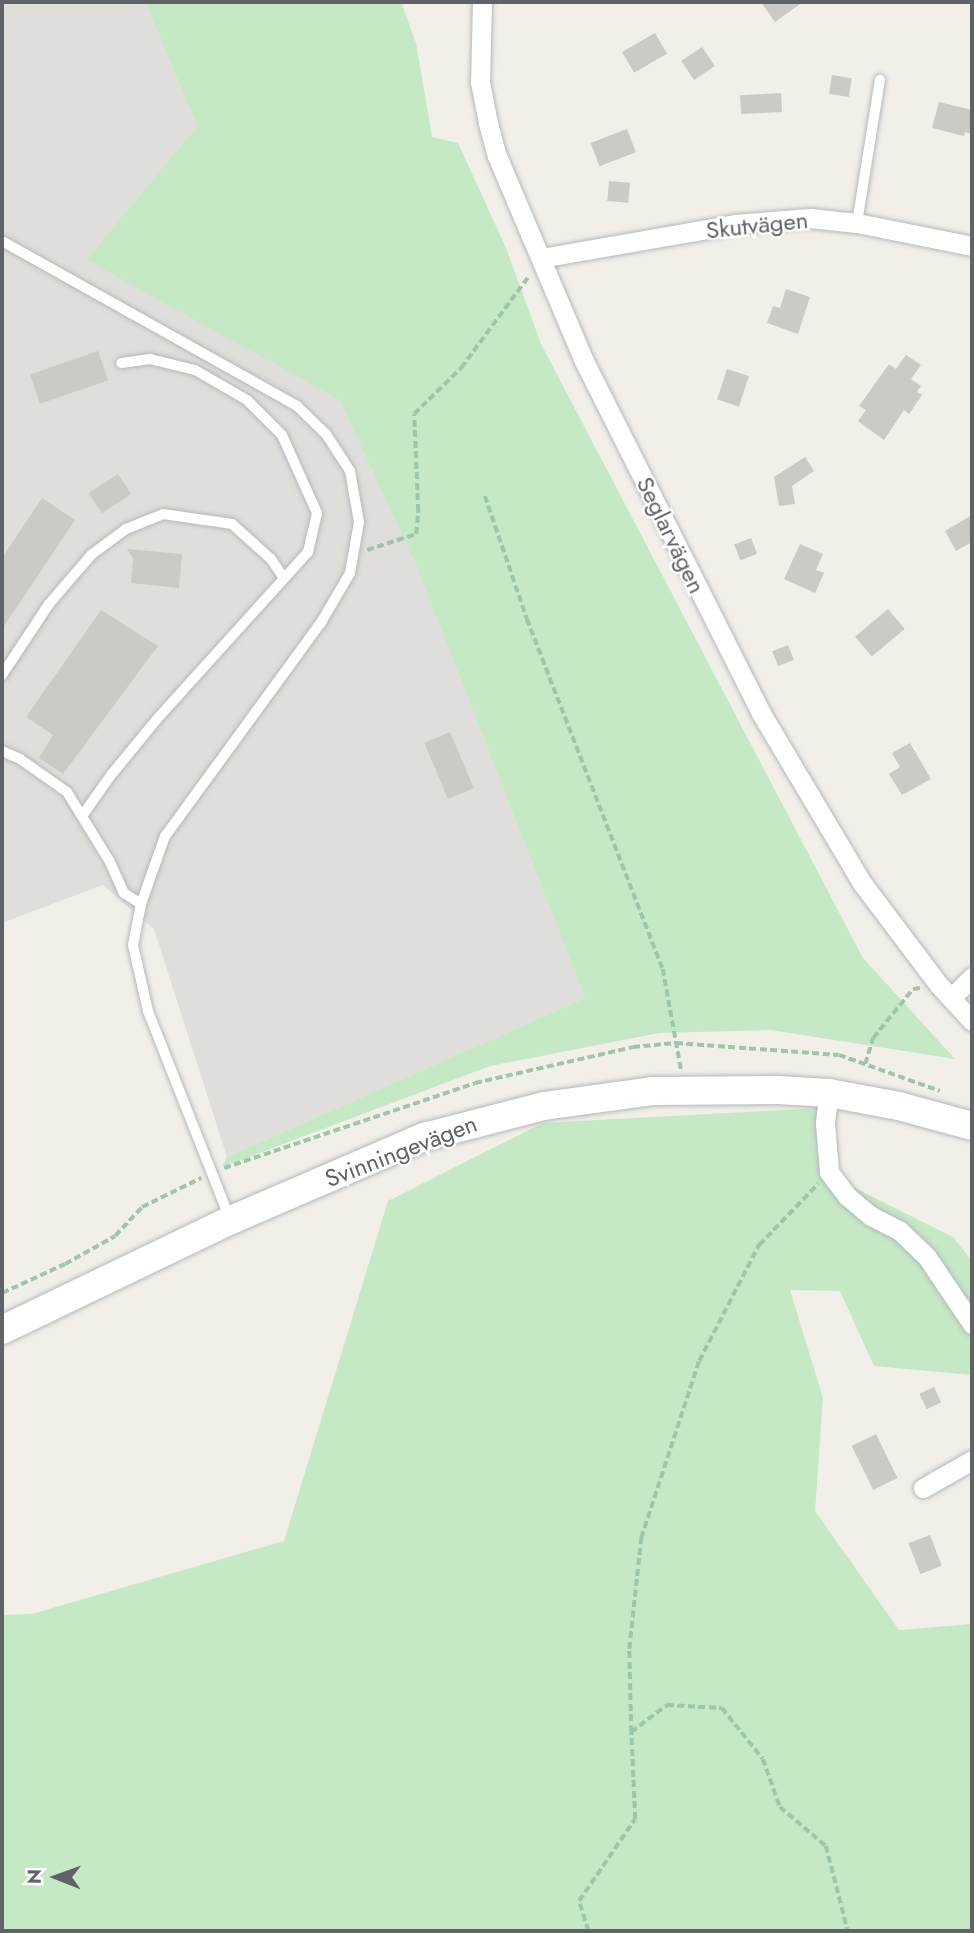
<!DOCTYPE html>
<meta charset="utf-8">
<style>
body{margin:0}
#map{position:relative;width:974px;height:1933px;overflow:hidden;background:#f1efe8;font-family:Jost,sans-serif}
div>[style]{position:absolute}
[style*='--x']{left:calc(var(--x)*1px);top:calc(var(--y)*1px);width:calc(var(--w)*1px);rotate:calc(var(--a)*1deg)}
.industrial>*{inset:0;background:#e0deda}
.green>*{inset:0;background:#c5e8c5}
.building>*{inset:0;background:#cccac5;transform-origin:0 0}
.path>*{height:3.5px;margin-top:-1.75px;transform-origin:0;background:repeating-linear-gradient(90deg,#9cc7a9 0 7px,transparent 0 10.5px)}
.roads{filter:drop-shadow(0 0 2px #b5b8bc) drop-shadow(0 0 2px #b5b8bc)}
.lane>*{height:10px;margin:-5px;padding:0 5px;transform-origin:5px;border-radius:5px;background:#fff}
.street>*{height:19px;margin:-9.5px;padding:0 9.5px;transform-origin:9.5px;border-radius:9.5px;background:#fff}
.secondary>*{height:28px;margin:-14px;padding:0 14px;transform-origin:14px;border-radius:14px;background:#fff}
span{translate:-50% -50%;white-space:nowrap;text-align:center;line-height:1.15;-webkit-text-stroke:5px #fff;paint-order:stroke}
.street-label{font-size:24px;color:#5f6368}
.frame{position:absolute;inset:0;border:4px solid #5f6368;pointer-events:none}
.north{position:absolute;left:21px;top:1842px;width:70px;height:70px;-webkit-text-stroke:5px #fff;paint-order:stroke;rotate:271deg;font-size:19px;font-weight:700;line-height:28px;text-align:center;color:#5f6368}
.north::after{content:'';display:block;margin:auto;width:24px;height:32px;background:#5f6368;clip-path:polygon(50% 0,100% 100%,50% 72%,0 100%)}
</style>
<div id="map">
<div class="industrial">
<div style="clip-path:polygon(2px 2px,145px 2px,197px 126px,86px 260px,340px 399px,417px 568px,585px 998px,227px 1157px,154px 929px,103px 885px,2px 923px)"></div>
</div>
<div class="green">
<div style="clip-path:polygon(145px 2px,401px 2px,416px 43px,432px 137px,458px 143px,506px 248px,541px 344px,863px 958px,955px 1059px,771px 1030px,659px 1033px,490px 1066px,222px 1167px,227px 1157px,585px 998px,417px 568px,340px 400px,86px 260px,197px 126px)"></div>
<div style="clip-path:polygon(821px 1108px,841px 1181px,953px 1237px,972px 1261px,972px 1375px,874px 1366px,840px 1291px,790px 1290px,823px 1398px,815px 1511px,899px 1630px,972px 1624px,972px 1931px,2px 1931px,2px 1615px,32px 1614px,284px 1541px,388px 1201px,543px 1123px)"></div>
</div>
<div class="building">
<div style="clip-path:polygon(761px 2px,803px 2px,775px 22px)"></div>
<div style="left:655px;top:33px;width:24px;height:38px;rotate:60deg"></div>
<div style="left:702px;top:47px;width:23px;height:25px;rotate:56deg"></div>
<div style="left:832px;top:75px;width:20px;height:19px;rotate:9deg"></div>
<div style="left:781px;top:93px;width:19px;height:41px;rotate:87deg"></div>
<div style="clip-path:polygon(939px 102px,972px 110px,972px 134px,965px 132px,964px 136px,932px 128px)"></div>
<div style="left:627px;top:129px;width:25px;height:39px;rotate:69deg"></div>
<div style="left:609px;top:181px;width:21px;height:20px;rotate:5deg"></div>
<div style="clip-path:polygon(786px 289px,810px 297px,798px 334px,767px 323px,773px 306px,780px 308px)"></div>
<div style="left:98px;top:351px;width:31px;height:72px;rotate:71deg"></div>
<div style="clip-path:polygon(906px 355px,921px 365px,911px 379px,921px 386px,917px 392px,922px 395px,909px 414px,904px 410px,884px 440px,858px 421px,866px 410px,859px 406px,889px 364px,896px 369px)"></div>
<div style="left:727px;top:369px;width:23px;height:32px;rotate:18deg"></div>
<div style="clip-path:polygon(805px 457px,814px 471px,792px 486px,795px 504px,779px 506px,774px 477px)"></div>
<div style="left:118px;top:474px;width:24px;height:35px;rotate:57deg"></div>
<div style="clip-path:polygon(42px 498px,75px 520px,2px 629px,2px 558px)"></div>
<div style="clip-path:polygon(972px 515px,972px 542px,956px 551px,945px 531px)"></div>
<div style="left:751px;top:538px;width:17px;height:18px;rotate:69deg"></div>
<div style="clip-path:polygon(800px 544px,823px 554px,816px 570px,824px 573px,815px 593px,784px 579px)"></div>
<div style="clip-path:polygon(127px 549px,182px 554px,179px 588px,131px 583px,133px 559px,135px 561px)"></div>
<div style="left:888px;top:609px;width:26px;height:43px;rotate:50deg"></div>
<div style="clip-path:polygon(101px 610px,158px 646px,63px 774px,39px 758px,53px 735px,26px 717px)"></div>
<div style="left:788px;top:645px;width:16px;height:17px;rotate:68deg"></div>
<div style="left:450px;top:732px;width:61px;height:28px;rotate:67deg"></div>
<div style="clip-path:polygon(910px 743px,931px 779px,902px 795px,889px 774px,900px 767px,892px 753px)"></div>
<div style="left:934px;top:1387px;width:17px;height:16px;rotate:65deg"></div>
<div style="left:876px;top:1434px;width:49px;height:27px;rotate:64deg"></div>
<div style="left:930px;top:1535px;width:33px;height:23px;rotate:69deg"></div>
</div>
<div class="path">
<div style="--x:485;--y:496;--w:130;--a:71.1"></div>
<div style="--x:527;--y:619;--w:375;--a:68.8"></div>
<div style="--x:663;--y:969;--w:102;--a:79.8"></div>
<div style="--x:367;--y:550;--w:52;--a:-18.1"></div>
<div style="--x:416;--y:534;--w:23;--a:-85"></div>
<div style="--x:418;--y:511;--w:97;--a:-92.4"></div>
<div style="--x:414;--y:414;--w:66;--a:-44.4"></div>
<div style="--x:461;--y:368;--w:113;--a:-53.6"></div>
<div style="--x:865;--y:1064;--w:27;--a:-73"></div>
<div style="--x:873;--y:1038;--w:63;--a:-50.8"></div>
<div style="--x:913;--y:989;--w:7;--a:-8"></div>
<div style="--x:224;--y:1168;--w:265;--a:-18.7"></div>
<div style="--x:475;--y:1083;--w:162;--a:-12.8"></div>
<div style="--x:633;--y:1047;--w:43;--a:-5.3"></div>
<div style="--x:676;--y:1043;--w:163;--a:4.2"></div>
<div style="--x:839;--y:1055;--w:107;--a:19.6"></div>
<div style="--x:2;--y:1293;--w:69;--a:-24.7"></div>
<div style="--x:65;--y:1264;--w:57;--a:-29.2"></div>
<div style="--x:115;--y:1236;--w:40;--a:-47"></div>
<div style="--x:142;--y:1207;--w:66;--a:-26.2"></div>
<div style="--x:631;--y:1732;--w:83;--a:-91.4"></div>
<div style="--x:629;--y:1649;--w:112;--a:-83.8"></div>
<div style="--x:641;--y:1538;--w:186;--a:-71.9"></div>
<div style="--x:699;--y:1361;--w:131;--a:-62.7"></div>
<div style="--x:759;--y:1245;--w:85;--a:-46"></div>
<div style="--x:588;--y:1931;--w:31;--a:-107"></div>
<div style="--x:579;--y:1901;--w:99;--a:-55.7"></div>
<div style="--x:635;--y:1819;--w:87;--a:-92.6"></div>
<div style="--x:631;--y:1732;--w:45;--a:-36.9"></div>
<div style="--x:667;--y:1705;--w:55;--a:3.1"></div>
<div style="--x:722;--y:1708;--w:65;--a:51.2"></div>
<div style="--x:763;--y:1759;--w:51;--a:70.5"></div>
<div style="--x:780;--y:1807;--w:60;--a:40.3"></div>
<div style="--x:826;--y:1846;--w:88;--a:75.5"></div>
</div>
<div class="roads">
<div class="lane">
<div style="--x:857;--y:223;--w:145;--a:-80.9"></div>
<div style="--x:2;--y:241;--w:338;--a:29.2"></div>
<div style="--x:297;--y:406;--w:40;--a:44"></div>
<div style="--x:326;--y:434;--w:44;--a:57"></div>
<div style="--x:350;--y:471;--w:52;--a:80"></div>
<div style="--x:359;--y:522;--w:52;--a:100"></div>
<div style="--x:350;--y:573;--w:56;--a:120.3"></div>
<div style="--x:322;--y:621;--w:266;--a:126.1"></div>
<div style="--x:165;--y:836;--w:72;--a:109.4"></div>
<div style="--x:141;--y:904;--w:42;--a:101"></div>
<div style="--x:133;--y:945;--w:68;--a:77.2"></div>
<div style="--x:148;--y:1011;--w:221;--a:68.5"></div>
<div style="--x:2;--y:675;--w:85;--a:-56.5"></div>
<div style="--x:49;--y:604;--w:65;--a:-49.4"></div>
<div style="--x:91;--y:555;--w:44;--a:-36.6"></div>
<div style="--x:126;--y:529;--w:40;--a:-22"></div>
<div style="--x:163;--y:514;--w:70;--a:8.2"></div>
<div style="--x:232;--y:524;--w:52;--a:41.9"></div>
<div style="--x:271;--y:559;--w:23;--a:56"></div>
<div style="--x:2;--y:751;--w:20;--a:24"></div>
<div style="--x:20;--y:759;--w:57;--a:35.1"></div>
<div style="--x:67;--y:792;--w:82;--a:58.4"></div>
<div style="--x:110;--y:862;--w:34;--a:66"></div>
<div style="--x:124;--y:893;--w:20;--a:33"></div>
<div style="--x:82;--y:816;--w:50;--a:-54.7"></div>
<div style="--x:111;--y:775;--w:72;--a:-50.6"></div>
<div style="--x:157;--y:719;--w:225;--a:-47.9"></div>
<div style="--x:308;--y:552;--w:40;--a:-77"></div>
<div style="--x:317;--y:513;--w:85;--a:-114.2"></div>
<div style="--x:282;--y:435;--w:49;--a:-135"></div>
<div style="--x:247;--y:400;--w:60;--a:-150"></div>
<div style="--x:195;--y:370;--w:46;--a:-166.3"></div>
<div style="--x:150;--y:359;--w:29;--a:172"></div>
</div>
<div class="street">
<div style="--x:482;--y:2;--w:80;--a:91.4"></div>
<div style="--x:480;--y:82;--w:42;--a:79"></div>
<div style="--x:488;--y:123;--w:34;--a:75"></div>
<div style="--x:497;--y:156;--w:223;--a:67"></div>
<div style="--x:584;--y:361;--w:394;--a:63.3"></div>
<div style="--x:761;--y:713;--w:198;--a:59.3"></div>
<div style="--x:862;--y:883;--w:128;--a:53"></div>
<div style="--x:939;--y:985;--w:49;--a:47.5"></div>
<div style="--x:541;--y:258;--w:197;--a:-9.9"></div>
<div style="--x:735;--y:224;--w:75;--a:-4.6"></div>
<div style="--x:810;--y:218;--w:47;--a:6.1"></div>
<div style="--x:857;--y:223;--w:117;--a:11.3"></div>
<div style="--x:951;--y:998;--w:30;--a:-45"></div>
<div style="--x:829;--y:1093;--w:30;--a:98"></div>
<div style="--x:825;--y:1123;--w:49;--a:85.3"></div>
<div style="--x:829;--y:1172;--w:30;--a:53"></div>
<div style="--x:847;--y:1196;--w:31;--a:40"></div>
<div style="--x:871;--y:1216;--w:33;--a:27"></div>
<div style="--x:900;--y:1231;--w:37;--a:44"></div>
<div style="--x:927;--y:1257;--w:81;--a:56.1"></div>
<div style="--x:923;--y:1488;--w:56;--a:-29.7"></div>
</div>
<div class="secondary">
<div style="--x:2;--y:1330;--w:254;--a:-25.7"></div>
<div style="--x:231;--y:1220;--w:210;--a:-23.3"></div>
<div style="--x:424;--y:1137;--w:124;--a:-14.5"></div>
<div style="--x:544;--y:1106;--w:109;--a:-7.9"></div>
<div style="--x:652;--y:1091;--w:126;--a:-0.5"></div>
<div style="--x:778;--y:1090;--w:51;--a:3.4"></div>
<div style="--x:829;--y:1093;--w:71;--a:10.5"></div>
<div style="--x:899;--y:1106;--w:76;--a:15.3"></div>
</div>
</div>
<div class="street-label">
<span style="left:757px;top:225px;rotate:-6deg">Skutvägen</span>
<span style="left:671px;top:535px;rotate:64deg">Seglarvägen</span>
<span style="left:401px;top:1151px;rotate:-21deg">Svinningevägen</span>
</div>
<div class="frame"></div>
<div class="north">N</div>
</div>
